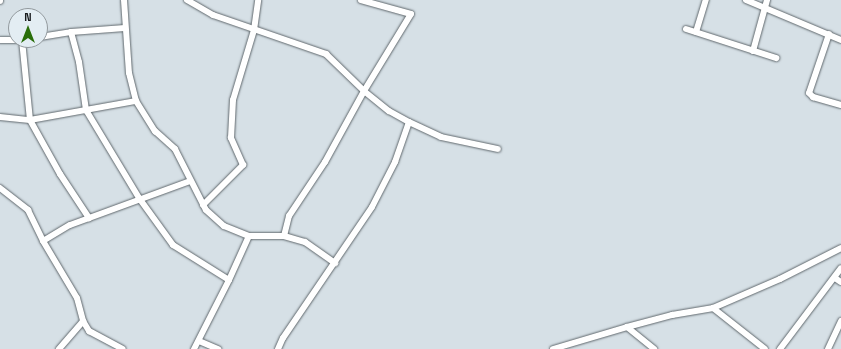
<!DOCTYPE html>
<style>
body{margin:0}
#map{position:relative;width:841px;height:349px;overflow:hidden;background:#d6e0e6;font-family:"Space Grotesk",sans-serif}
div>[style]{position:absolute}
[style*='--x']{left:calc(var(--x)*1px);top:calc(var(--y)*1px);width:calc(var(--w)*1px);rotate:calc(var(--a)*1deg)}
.roads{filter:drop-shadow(0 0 1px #60686d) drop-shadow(0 0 1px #60686d)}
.street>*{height:6px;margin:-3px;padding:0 3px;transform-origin:3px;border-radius:3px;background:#fff}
span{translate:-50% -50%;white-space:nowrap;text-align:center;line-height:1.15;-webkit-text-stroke:3.5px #e3edf3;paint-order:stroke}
.north{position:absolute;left:8px;top:8px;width:40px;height:40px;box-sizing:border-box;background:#e3edf3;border:1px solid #92999d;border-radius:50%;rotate:0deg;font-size:11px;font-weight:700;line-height:16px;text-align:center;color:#181b1d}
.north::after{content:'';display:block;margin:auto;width:14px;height:18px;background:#296e0a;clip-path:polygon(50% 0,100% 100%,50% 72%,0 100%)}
</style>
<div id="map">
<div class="roads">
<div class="street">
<div style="--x:124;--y:0;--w:73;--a:86.1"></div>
<div style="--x:129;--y:73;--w:29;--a:76"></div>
<div style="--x:136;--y:101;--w:36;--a:58"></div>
<div style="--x:155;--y:131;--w:27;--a:42"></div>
<div style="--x:175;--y:149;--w:68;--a:63.1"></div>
<div style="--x:206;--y:210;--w:24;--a:42"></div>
<div style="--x:224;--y:226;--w:27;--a:22"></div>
<div style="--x:249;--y:236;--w:35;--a:0"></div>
<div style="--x:284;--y:236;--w:22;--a:16"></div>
<div style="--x:305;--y:242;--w:37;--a:35"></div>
<div style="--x:187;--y:0;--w:30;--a:30"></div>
<div style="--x:213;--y:15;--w:120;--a:19"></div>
<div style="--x:326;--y:54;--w:53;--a:44.2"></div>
<div style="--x:364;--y:91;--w:32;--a:39"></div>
<div style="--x:389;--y:111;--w:23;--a:29"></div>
<div style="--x:409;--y:122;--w:35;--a:25"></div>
<div style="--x:441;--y:137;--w:58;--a:11.9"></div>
<div style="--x:746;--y:0;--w:103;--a:22.8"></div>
<div style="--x:0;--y:1;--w:1;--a:-90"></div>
<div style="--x:686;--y:29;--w:95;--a:17.9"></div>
<div style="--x:71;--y:32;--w:31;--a:75"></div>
<div style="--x:79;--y:62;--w:49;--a:81.7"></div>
<div style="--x:86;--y:110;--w:103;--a:58.9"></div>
<div style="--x:139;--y:198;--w:58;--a:54.1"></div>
<div style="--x:173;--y:245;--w:66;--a:32"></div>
<div style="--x:696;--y:32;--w:34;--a:-73"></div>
<div style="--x:829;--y:34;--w:62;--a:108.7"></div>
<div style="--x:809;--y:93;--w:6;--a:45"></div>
<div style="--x:813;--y:97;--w:29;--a:16"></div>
<div style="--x:40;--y:37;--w:31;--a:-9"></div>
<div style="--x:71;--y:32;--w:54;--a:-4.2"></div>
<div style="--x:0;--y:40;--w:24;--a:0"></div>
<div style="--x:22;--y:40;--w:80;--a:84.3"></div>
<div style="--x:30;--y:120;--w:62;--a:60.9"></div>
<div style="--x:60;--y:174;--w:53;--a:56.6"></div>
<div style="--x:753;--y:51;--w:53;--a:-74.6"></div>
<div style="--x:0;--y:117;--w:30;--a:6"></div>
<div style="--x:30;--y:120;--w:108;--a:-10.2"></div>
<div style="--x:0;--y:188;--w:36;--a:38"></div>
<div style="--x:28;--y:210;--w:34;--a:64"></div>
<div style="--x:43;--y:241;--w:66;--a:59.2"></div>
<div style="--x:77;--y:298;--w:24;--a:75"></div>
<div style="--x:83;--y:321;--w:12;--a:59"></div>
<div style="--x:89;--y:331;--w:38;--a:28"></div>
<div style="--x:203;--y:205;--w:57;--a:-45"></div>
<div style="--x:243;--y:165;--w:30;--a:-114"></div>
<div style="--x:231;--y:138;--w:38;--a:-87"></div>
<div style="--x:233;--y:100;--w:73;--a:-73.3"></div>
<div style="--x:254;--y:30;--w:30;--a:-82"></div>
<div style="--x:284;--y:236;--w:21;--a:-76"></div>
<div style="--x:289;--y:216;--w:65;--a:-56.3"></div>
<div style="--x:325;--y:162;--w:81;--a:-61.2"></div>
<div style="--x:364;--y:91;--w:90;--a:-58.6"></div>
<div style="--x:411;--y:14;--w:52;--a:-164.4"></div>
<div style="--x:43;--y:241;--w:31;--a:-31"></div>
<div style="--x:70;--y:225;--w:128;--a:-20.1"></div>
<div style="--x:835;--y:278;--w:7;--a:34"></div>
<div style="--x:713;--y:308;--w:66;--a:38.3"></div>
<div style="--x:627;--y:327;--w:35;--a:39"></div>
<div style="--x:199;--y:341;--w:21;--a:23"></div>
<div style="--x:59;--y:349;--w:37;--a:-49"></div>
<div style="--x:194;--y:349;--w:77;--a:-63.1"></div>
<div style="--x:229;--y:280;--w:48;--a:-65.6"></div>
<div style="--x:278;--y:349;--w:12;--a:-66"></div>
<div style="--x:283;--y:338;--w:158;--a:-55.8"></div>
<div style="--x:372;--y:207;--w:51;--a:-62.9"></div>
<div style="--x:395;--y:162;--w:42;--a:-70.7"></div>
<div style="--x:553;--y:349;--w:77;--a:-16.6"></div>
<div style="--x:627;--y:327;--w:47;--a:-14.9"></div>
<div style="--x:672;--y:315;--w:42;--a:-9.7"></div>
<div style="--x:713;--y:308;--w:73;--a:-23.4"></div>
<div style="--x:780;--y:279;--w:68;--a:-26.9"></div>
<div style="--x:780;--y:349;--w:101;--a:-53"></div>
<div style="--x:828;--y:349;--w:31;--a:-65"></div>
</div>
</div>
<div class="north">N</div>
</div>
